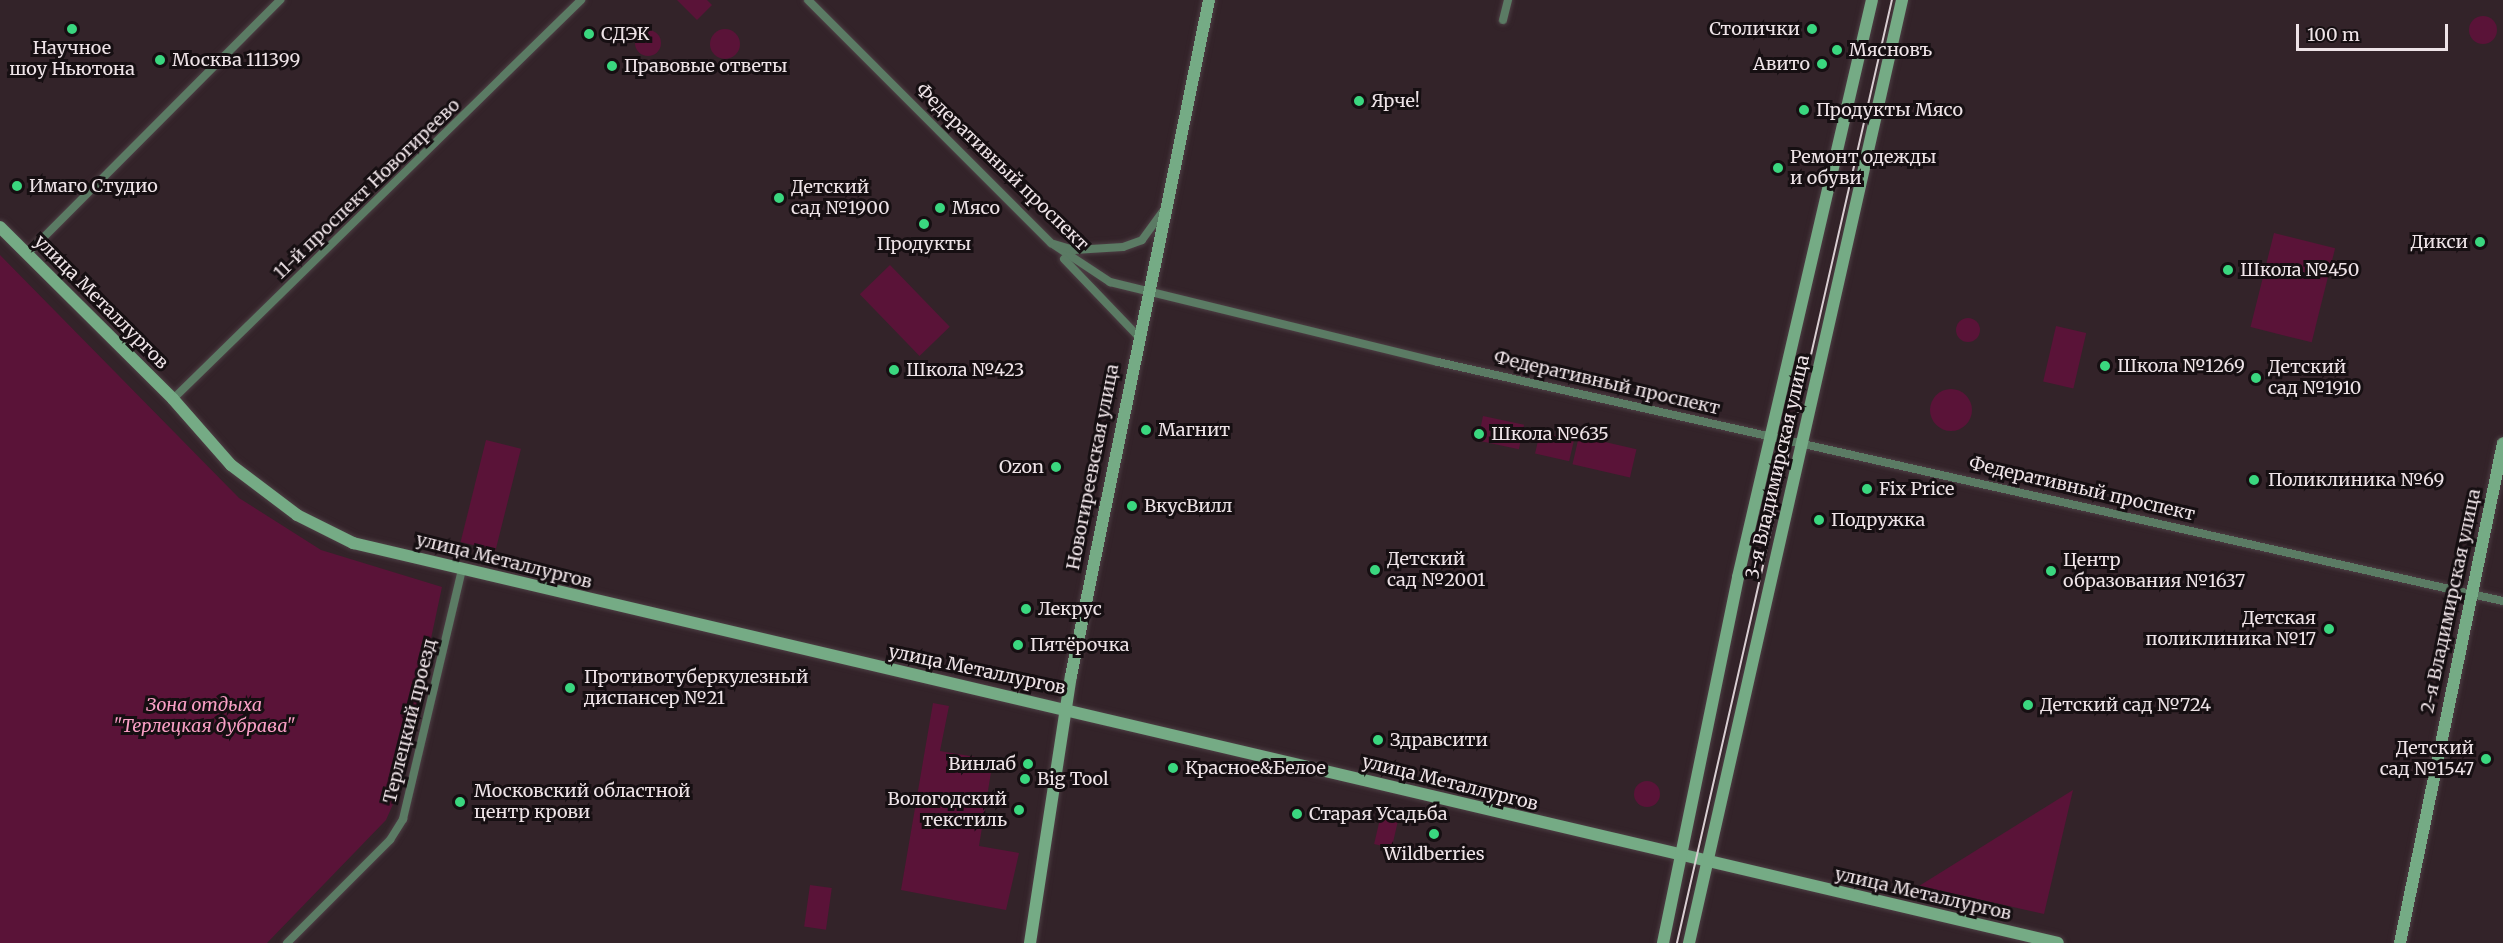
<!DOCTYPE html>
<meta charset="utf-8">
<style>
body{margin:0}
#map{position:relative;width:2503px;height:943px;overflow:hidden;background:#332329;font-family:Merriweather,serif}
div>[style]{position:absolute}
[style*='--x']{left:calc(var(--x)*1px);top:calc(var(--y)*1px);width:calc(var(--w)*1px);rotate:calc(var(--a)*1deg)}
.green>*{inset:0;background:#5a1338;transform-origin:0 0}
.round{border-radius:50%}
.roads{filter:drop-shadow(0 0 2px #4d3e44) drop-shadow(0 0 2px #4d3e44)}
.street>*{height:8px;margin:-4px;padding:0 4px;transform-origin:4px;border-radius:4px;background:#5b7b64}
.secondary>*{height:12px;margin:-6px;padding:0 6px;transform-origin:6px;border-radius:6px;background:#75ab85}
.tram>*{height:1.5px;margin:-0.75px;padding:0 0.75px;transform-origin:0.75px;border-radius:0.75px;background:#dacfd3}
.dots>*{width:16px;height:16px;translate:-50% -50%;box-sizing:border-box;border:3px solid #160f12;border-radius:50%}
span{translate:-50% -50%;white-space:nowrap;text-align:center;line-height:1.15;-webkit-text-stroke:6px #160f12;paint-order:stroke}
.poi-label{font-size:18px;color:#eee3e7}
.right{translate:-100% -50%;text-align:right}
.left{translate:0 -50%;text-align:left}
.street-label{font-size:18px;color:#eee3e7}
.park-label{font-size:18px;color:#f99fc5;font-style:italic}
.scale{position:absolute;left:2296px;top:24px;width:152px;height:27px;box-sizing:border-box;border:3px solid #eee3e7;border-top:0;padding-left:8px;font-size:18px;line-height:21px;white-space:nowrap;color:#eee3e7;-webkit-text-stroke:4px #160f12;paint-order:stroke}
</style>
<div id="map">
<div class="green">
<div style="clip-path:polygon(677px 0,707px 0,712px 5px,697px 20px)"></div>
<div class="round" style="left:2469px;top:16px;width:28px;height:28px"></div>
<div class="round" style="left:710px;top:29px;width:30px;height:30px"></div>
<div class="round" style="left:635px;top:30px;width:26px;height:26px"></div>
<div style="left:2274px;top:233px;width:63px;height:97px;rotate:14deg"></div>
<div style="clip-path:polygon(0 255px,239px 498px,321px 550px,442px 587px,398px 793px,386px 820px,267px 943px,0 943px)"></div>
<div style="left:890px;top:265px;width:86px;height:42px;rotate:46deg"></div>
<div class="round" style="left:1956px;top:318px;width:24px;height:24px"></div>
<div style="left:2056px;top:326px;width:31px;height:57px;rotate:13deg"></div>
<div class="round" style="left:1930px;top:389px;width:42px;height:42px"></div>
<div style="left:1483px;top:416px;width:42px;height:25px;rotate:12deg"></div>
<div style="left:1540px;top:432px;width:35px;height:22px;rotate:13deg"></div>
<div style="left:1579px;top:436px;width:59px;height:29px;rotate:13deg"></div>
<div style="left:486px;top:440px;width:36px;height:105px;rotate:14deg"></div>
<div style="clip-path:polygon(933px 703px,949px 706px,940px 751px,993px 760px,979px 846px,1019px 853px,1006px 910px,901px 890px)"></div>
<div class="round" style="left:1634px;top:781px;width:26px;height:26px"></div>
<div style="clip-path:polygon(2073px 790px,2044px 914px,1919px 886px)"></div>
<div style="left:1382px;top:810px;width:18px;height:35px;rotate:13deg"></div>
<div style="left:810px;top:885px;width:22px;height:42px;rotate:8deg"></div>
</div>
<div class="roads">
<div class="street">
<div style="--x:808;--y:0;--w:344;--a:45"></div>
<div style="--x:1051;--y:243;--w:71;--a:33.5"></div>
<div style="--x:1110;--y:282;--w:338;--a:13.7"></div>
<div style="--x:1438;--y:362;--w:1091;--a:12.65"></div>
<div style="--x:1503;--y:20;--w:21;--a:-76"></div>
<div style="--x:1054;--y:244;--w:21;--a:17"></div>
<div style="--x:1074;--y:250;--w:49;--a:-3.5"></div>
<div style="--x:1123;--y:247;--w:20;--a:-20"></div>
<div style="--x:1142;--y:240;--w:34;--a:-54"></div>
<div style="--x:27;--y:254;--w:359;--a:-45.1"></div>
<div style="--x:1064;--y:259;--w:105;--a:46.2"></div>
<div style="--x:173;--y:399;--w:571;--a:-44.36"></div>
<div style="--x:287;--y:943;--w:146;--a:-45"></div>
<div style="--x:390;--y:840;--w:25;--a:-58"></div>
<div style="--x:403;--y:819;--w:256;--a:-76.7"></div>
</div>
<div class="secondary">
<div style="--x:0;--y:227;--w:244;--a:44.8"></div>
<div style="--x:173;--y:399;--w:88;--a:48.7"></div>
<div style="--x:231;--y:465;--w:83;--a:37.1"></div>
<div style="--x:297;--y:515;--w:63;--a:26.6"></div>
<div style="--x:353;--y:543;--w:1751;--a:13.2"></div>
<div style="--x:1030;--y:943;--w:270;--a:-81.3"></div>
<div style="--x:1071;--y:676;--w:690;--a:-78.46"></div>
<div style="--x:1663;--y:943;--w:374;--a:-78.4"></div>
<div style="--x:1738;--y:577;--w:592;--a:-76.93"></div>
<div style="--x:1689;--y:943;--w:967;--a:-77.27"></div>
<div style="--x:2400;--y:943;--w:510;--a:-78.36"></div>
</div>
</div>
<div class="tram">
<div style="--x:1677;--y:943;--w:967;--a:-77.16"></div>
</div>
<div class="dots">
<div style="left:72px;top:29px;background:#3ad77f"></div>
<div style="left:1812px;top:29px;background:#3ad77f"></div>
<div style="left:589px;top:34px;background:#3ad77f"></div>
<div style="left:1837px;top:50px;background:#3ad77f"></div>
<div style="left:160px;top:60px;background:#3ad77f"></div>
<div style="left:1822px;top:64px;background:#3ad77f"></div>
<div style="left:612px;top:66px;background:#3ad77f"></div>
<div style="left:1359px;top:101px;background:#3ad77f"></div>
<div style="left:1804px;top:110px;background:#3ad77f"></div>
<div style="left:1778px;top:168px;background:#3ad77f"></div>
<div style="left:17px;top:186px;background:#3ad77f"></div>
<div style="left:779px;top:198px;background:#3ad77f"></div>
<div style="left:940px;top:208px;background:#3ad77f"></div>
<div style="left:924px;top:224px;background:#3ad77f"></div>
<div style="left:2480px;top:242px;background:#3ad77f"></div>
<div style="left:2228px;top:270px;background:#3ad77f"></div>
<div style="left:2105px;top:366px;background:#3ad77f"></div>
<div style="left:894px;top:370px;background:#3ad77f"></div>
<div style="left:2256px;top:378px;background:#3ad77f"></div>
<div style="left:1146px;top:430px;background:#3ad77f"></div>
<div style="left:1479px;top:434px;background:#3ad77f"></div>
<div style="left:1056px;top:467px;background:#3ad77f"></div>
<div style="left:2254px;top:480px;background:#3ad77f"></div>
<div style="left:1867px;top:489px;background:#3ad77f"></div>
<div style="left:1132px;top:506px;background:#3ad77f"></div>
<div style="left:1819px;top:520px;background:#3ad77f"></div>
<div style="left:1375px;top:570px;background:#3ad77f"></div>
<div style="left:2051px;top:571px;background:#3ad77f"></div>
<div style="left:1026px;top:609px;background:#3ad77f"></div>
<div style="left:2329px;top:629px;background:#3ad77f"></div>
<div style="left:1018px;top:645px;background:#3ad77f"></div>
<div style="left:570px;top:688px;background:#3ad77f"></div>
<div style="left:2028px;top:705px;background:#3ad77f"></div>
<div style="left:1378px;top:740px;background:#3ad77f"></div>
<div style="left:2486px;top:759px;background:#3ad77f"></div>
<div style="left:1028px;top:764px;background:#3ad77f"></div>
<div style="left:1173px;top:768px;background:#3ad77f"></div>
<div style="left:1025px;top:779px;background:#3ad77f"></div>
<div style="left:460px;top:802px;background:#3ad77f"></div>
<div style="left:1019px;top:810px;background:#3ad77f"></div>
<div style="left:1297px;top:814px;background:#3ad77f"></div>
<div style="left:1434px;top:834px;background:#3ad77f"></div>
</div>
<div class="poi-label">
<span class="right" style="left:1800px;top:29px">Столички</span>
<span class="left" style="left:601px;top:34px">СДЭК</span>
<span style="left:72px;top:59px">Научное<br>шоу Ньютона</span>
<span class="left" style="left:1849px;top:50px">Мясновъ</span>
<span class="left" style="left:172px;top:60px">Москва 111399</span>
<span class="right" style="left:1810px;top:64px">Авито</span>
<span class="left" style="left:624px;top:66px">Правовые ответы</span>
<span class="left" style="left:1371px;top:101px">Ярче!</span>
<span class="left" style="left:1816px;top:110px">Продукты Мясо</span>
<span class="left" style="left:1790px;top:168px">Ремонт одежды<br>и обуви</span>
<span class="left" style="left:29px;top:186px">Имаго Студио</span>
<span class="left" style="left:791px;top:198px">Детский<br>сад №1900</span>
<span class="left" style="left:952px;top:208px">Мясо</span>
<span class="right" style="left:2468px;top:242px">Дикси</span>
<span style="left:924px;top:244px">Продукты</span>
<span class="left" style="left:2240px;top:270px">Школа №450</span>
<span class="left" style="left:2117px;top:366px">Школа №1269</span>
<span class="left" style="left:2268px;top:378px">Детский<br>сад №1910</span>
<span class="left" style="left:906px;top:370px">Школа №423</span>
<span class="left" style="left:1158px;top:430px">Магнит</span>
<span class="left" style="left:1491px;top:434px">Школа №635</span>
<span class="right" style="left:1044px;top:467px">Ozon</span>
<span class="left" style="left:2268px;top:480px">Поликлиника №69</span>
<span class="left" style="left:1879px;top:489px">Fix Price</span>
<span class="left" style="left:1144px;top:506px">ВкусВилл</span>
<span class="left" style="left:1831px;top:520px">Подружка</span>
<span class="left" style="left:1387px;top:570px">Детский<br>сад №2001</span>
<span class="left" style="left:2063px;top:571px">Центр<br>образования №1637</span>
<span class="left" style="left:1038px;top:609px">Лекрус</span>
<span class="right" style="left:2316px;top:629px">Детская<br>поликлиника №17</span>
<span class="left" style="left:1030px;top:645px">Пятёрочка</span>
<span class="left" style="left:584px;top:688px">Противотуберкулезный<br>диспансер №21</span>
<span class="left" style="left:2040px;top:705px">Детский сад №724</span>
<span class="left" style="left:1390px;top:740px">Здравсити</span>
<span class="right" style="left:2474px;top:759px">Детский<br>сад №1547</span>
<span class="right" style="left:1016px;top:764px">Винлаб</span>
<span class="left" style="left:1185px;top:768px">Красное&amp;Белое</span>
<span class="left" style="left:1037px;top:779px">Big Tool</span>
<span class="left" style="left:474px;top:802px">Московский областной<br>центр крови</span>
<span class="right" style="left:1007px;top:810px">Вологодский<br>текстиль</span>
<span class="left" style="left:1309px;top:814px">Старая Усадьба</span>
<span style="left:1434px;top:854px">Wildberries</span>
</div>
<div class="street-label">
<span style="left:1002px;top:167px;rotate:44deg">Федеративный проспект</span>
<span style="left:367px;top:189px;rotate:-44deg">11-й проспект Новогиреево</span>
<span style="left:101px;top:302px;rotate:45deg">улица Металлургов</span>
<span style="left:1607px;top:383px;rotate:13deg">Федеративный проспект</span>
<span style="left:1093px;top:467px;rotate:-79deg">Новогиреевская улица</span>
<span style="left:1778px;top:467px;rotate:-77deg">3-я Владимирская улица</span>
<span style="left:2082px;top:489px;rotate:13deg">Федеративный проспект</span>
<span style="left:504px;top:561px;rotate:14deg">улица Металлургов</span>
<span style="left:2451px;top:601px;rotate:-78deg">2-я Владимирская улица</span>
<span style="left:977px;top:670px;rotate:12deg">улица Металлургов</span>
<span style="left:410px;top:721px;rotate:-76deg">Терлецкий проезд</span>
<span style="left:1450px;top:783px;rotate:14deg">улица Металлургов</span>
<span style="left:1923px;top:894px;rotate:13deg">улица Металлургов</span>
</div>
<div class="park-label">
<span style="left:204px;top:716px">Зона отдыха<br>"Терлецкая дубрава"</span>
</div>
<div class="scale">100 m</div>
</div>
